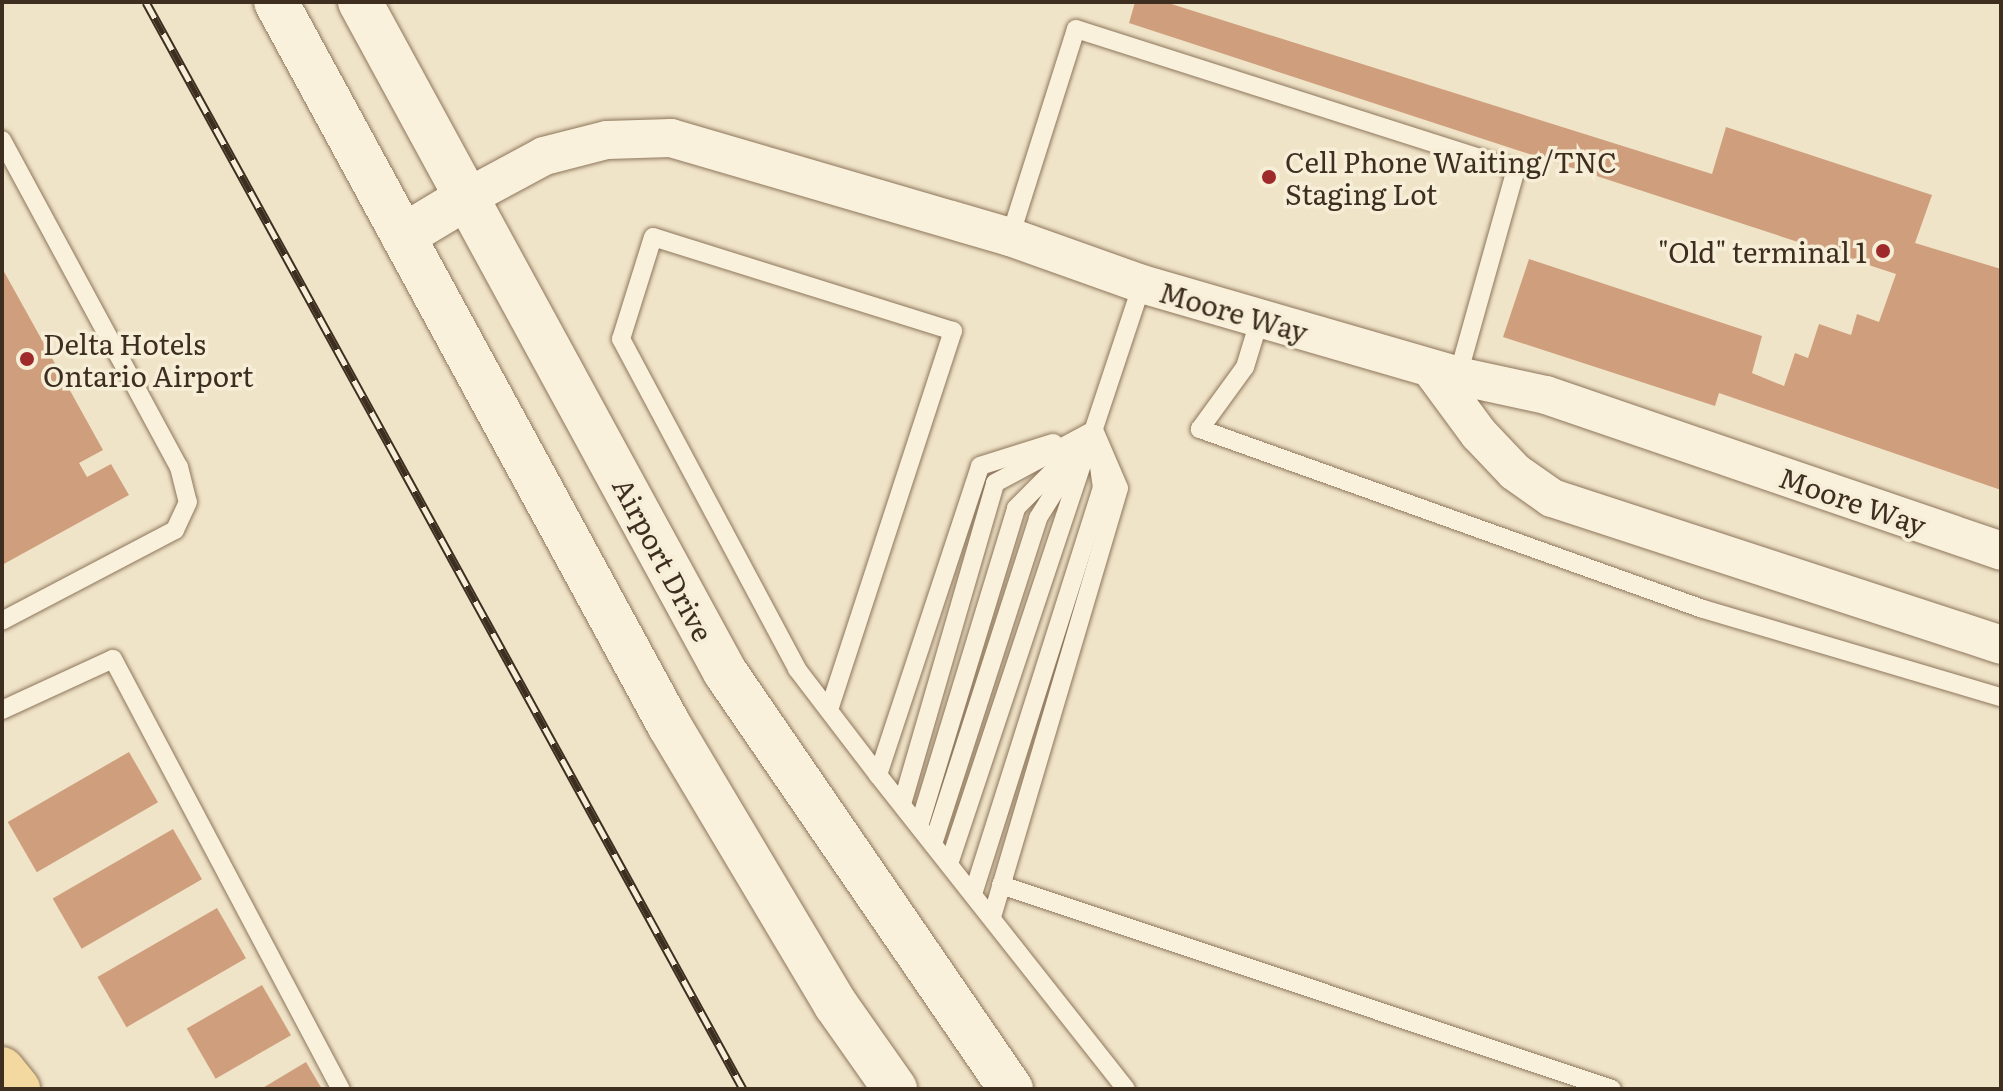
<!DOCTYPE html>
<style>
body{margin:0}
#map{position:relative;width:2003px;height:1091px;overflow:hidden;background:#f0e4c8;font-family:Literata,serif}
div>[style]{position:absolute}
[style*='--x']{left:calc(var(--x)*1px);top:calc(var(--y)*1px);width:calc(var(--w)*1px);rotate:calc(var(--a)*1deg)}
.building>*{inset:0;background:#cf9f7d;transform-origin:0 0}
.roads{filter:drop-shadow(0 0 2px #8d765c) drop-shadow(0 0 2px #8d765c)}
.lane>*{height:18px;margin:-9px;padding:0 9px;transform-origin:9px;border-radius:9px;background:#faf1dc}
.street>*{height:38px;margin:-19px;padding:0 19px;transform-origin:19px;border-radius:19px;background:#faf1dc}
.secondary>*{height:44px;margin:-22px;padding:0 22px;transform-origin:22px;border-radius:22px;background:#faf1dc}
.primary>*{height:44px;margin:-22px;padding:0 22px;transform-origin:22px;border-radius:22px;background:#f3d9a0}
.rail>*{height:9px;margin-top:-4.5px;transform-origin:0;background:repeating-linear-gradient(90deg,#f7eed8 0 18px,#3d2e20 0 36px);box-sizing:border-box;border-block:2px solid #3d2e20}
.dots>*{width:22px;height:22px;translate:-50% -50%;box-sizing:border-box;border:4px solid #f7eed8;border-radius:50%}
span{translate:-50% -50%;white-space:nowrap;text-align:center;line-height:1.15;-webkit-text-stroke:7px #f7eed8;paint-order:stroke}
.poi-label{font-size:28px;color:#3d2e20}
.left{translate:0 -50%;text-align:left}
.right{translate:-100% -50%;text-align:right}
.street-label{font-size:28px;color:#3d2e20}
.frame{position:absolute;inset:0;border:4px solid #3d2e20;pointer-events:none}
</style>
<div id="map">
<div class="building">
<div style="clip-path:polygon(1135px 2px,1165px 2px,1712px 174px,1726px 127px,1932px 195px,1915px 243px,2001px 269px,2001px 490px,1719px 393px,1715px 406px,1503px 337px,1529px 259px,1762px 336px,1752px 373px,1784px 386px,1795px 353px,1808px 358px,1819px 324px,1851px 335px,1857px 314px,1879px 322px,1896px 274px,1129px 23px)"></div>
<div style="clip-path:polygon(2px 268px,103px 450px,79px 463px,87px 477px,111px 464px,129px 495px,2px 565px)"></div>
<div style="left:129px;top:752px;width:58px;height:140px;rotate:60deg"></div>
<div style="left:173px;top:829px;width:58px;height:139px;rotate:60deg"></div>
<div style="left:217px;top:908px;width:58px;height:138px;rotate:60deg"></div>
<div style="left:262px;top:985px;width:58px;height:87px;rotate:60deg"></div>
<div style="clip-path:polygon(306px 1062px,322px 1089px,261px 1089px)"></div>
</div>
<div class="roads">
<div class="lane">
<div style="--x:2;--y:140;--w:372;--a:61.6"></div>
<div style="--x:179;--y:467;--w:36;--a:76"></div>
<div style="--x:188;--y:502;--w:31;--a:115"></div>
<div style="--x:175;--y:530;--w:195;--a:152.3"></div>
<div style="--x:1010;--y:237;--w:218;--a:-72.4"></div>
<div style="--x:1076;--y:29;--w:462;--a:17.7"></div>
<div style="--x:1516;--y:169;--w:215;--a:105.7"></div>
<div style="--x:1260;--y:318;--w:51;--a:107"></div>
<div style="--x:1245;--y:367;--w:77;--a:126"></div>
<div style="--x:1200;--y:429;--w:534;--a:19.69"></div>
<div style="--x:1703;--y:609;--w:311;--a:16.5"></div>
<div style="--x:2;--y:710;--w:122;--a:-24.7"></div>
<div style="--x:113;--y:659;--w:487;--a:62.1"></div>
<div style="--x:829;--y:710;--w:399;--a:-71.9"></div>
<div style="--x:953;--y:331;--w:314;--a:-162.6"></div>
<div style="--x:653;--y:237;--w:107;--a:107.4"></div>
<div style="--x:621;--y:339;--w:374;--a:61.9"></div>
<div style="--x:797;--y:669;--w:133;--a:52.6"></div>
<div style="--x:878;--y:775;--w:400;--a:51.7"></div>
<div style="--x:878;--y:775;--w:325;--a:-71.7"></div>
<div style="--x:980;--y:466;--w:77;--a:-17.5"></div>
<div style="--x:902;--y:804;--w:334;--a:-73.8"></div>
<div style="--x:995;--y:483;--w:112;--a:-28.2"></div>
<div style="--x:919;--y:826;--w:332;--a:-73"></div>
<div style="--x:1016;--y:508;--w:75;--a:-45"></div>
<div style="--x:933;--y:844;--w:342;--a:-72.1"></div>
<div style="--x:1038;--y:518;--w:77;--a:-57.8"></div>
<div style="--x:949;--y:864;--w:611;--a:-71.59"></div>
<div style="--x:1001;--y:885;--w:644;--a:18.46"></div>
<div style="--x:973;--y:894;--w:426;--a:-72.4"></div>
<div style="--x:1102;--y:488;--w:35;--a:-98"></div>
<div style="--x:992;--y:917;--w:447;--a:-73.5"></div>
<div style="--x:1119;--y:488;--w:63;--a:-113.3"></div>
</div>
<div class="street">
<div style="--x:468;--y:197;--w:86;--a:-28.3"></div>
<div style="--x:544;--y:156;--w:65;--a:-14.3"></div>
<div style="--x:607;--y:140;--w:64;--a:-1.8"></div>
<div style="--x:671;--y:138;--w:353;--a:16.3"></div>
<div style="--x:1010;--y:237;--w:140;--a:19.6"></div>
<div style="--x:1142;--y:284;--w:329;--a:16.2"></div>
<div style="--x:1458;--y:376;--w:90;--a:12.2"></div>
<div style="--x:1546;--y:395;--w:481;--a:18.9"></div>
<div style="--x:1431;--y:369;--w:81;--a:53.6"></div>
<div style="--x:1479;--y:434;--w:52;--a:46.5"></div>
<div style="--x:1515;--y:472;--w:45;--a:35.1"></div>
<div style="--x:1552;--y:498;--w:472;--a:18.1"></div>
</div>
<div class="secondary">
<div style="--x:276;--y:2;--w:823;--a:61.47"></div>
<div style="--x:669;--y:725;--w:326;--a:59.2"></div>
<div style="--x:836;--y:1005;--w:103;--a:54.9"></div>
<div style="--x:360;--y:2;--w:763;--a:61.42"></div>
<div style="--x:725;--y:672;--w:506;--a:55.56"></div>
<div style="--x:403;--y:236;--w:76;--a:-31"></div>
</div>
<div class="primary">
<div style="--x:2;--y:1069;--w:26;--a:51"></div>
</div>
</div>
<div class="rail">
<div style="--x:146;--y:2;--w:1240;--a:61.22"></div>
</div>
<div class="dots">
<div style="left:1269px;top:177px;background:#9e2a2b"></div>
<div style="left:1883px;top:251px;background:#9e2a2b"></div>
<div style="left:27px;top:359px;background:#9e2a2b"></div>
</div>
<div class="poi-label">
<span class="left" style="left:1285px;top:177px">Cell Phone Waiting/TNC<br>Staging Lot</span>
<span class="right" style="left:1867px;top:251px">"Old" terminal 1</span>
<span class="left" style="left:43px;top:359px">Delta Hotels<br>Ontario Airport</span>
</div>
<div class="street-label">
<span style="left:1234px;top:311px;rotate:16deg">Moore Way</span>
<span style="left:1853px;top:500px;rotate:19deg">Moore Way</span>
<span style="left:664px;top:559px;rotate:62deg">Airport Drive</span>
</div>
<div class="frame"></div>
</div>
